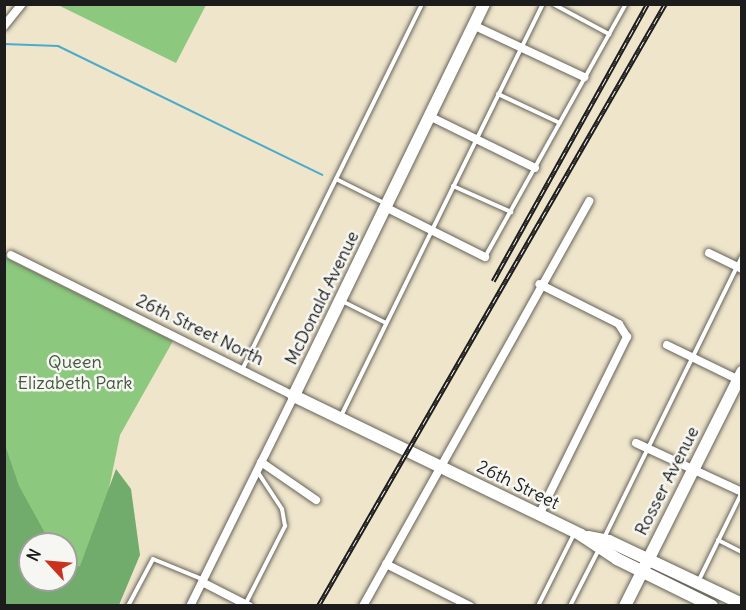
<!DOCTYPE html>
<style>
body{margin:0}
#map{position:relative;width:746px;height:610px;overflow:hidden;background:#eee5cb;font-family:Delius,sans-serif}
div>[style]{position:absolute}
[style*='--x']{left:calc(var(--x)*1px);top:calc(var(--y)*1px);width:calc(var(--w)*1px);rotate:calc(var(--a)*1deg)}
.green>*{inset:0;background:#8cc87d}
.forest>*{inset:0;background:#71ac6c}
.stream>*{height:2px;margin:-1px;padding:0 1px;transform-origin:1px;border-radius:1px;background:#4cabcb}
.roads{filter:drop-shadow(0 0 2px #666259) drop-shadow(0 0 2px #666259)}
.lane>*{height:4px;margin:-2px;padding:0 2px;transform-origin:2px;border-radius:2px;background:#fff}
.street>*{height:8px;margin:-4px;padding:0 4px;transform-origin:4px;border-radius:4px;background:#fff}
.secondary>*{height:12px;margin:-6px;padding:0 6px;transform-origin:6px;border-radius:6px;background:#fff}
.rail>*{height:4.5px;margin-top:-2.25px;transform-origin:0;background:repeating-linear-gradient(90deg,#f6f6f2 0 7px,#1c1c1c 0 14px);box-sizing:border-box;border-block:2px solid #1c1c1c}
span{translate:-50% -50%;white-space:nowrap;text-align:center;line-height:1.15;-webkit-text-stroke:5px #f6f6f2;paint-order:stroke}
.street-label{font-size:18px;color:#1c1c1c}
.park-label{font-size:18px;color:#43583e}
.frame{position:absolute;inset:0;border:6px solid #1c1c1c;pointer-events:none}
.north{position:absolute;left:18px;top:532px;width:60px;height:60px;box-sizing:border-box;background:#f6f6f2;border:2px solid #9f9f9c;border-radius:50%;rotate:296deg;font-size:16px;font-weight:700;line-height:24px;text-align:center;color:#1c1c1c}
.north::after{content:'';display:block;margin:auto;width:21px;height:27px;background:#c8321e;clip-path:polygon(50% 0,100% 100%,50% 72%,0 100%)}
</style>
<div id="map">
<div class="green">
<div style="clip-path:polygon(58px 5px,206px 5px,176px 63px)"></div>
<div style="clip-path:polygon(evenodd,4px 248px,10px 260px,173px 341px,120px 435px,85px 605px,22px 605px,5px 534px,4px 248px,30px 544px,66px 544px,66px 580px,30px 580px,30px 544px)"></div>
</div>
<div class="forest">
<div style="clip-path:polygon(5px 445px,19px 486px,51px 544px,30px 544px,30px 580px,66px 580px,66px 570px,80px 566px,116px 469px,131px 489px,140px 555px,119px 605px,5px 605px)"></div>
</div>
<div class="stream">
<div style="--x:4;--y:44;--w:54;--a:2.1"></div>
<div style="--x:58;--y:46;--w:294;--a:26"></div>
</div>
<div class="roads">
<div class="lane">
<div style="--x:553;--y:4;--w:64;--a:28.2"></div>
<div style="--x:498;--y:94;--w:68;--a:25.1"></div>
<div style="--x:336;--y:179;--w:56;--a:26.6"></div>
<div style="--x:453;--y:186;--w:64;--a:24.1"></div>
<div style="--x:485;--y:257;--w:290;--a:-60.9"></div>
<div style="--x:344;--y:302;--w:47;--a:26.6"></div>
<div style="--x:242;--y:370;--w:408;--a:-63.8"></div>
<div style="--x:341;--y:416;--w:459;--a:-63.9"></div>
<div style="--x:604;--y:538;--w:314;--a:-63.9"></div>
<div style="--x:718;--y:540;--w:27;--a:27"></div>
<div style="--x:698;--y:582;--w:100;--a:-63.9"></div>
<div style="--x:245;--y:605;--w:89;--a:-63.1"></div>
<div style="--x:285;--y:526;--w:17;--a:-100"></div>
<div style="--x:282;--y:509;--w:45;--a:-123.3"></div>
<div style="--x:128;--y:606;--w:53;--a:-62"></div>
<div style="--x:153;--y:559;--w:53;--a:22.2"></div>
<div style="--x:538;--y:606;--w:80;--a:-63.4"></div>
<div style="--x:570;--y:606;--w:62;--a:-63"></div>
</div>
<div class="street">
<div style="--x:473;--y:25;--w:123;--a:25.1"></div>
<div style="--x:4;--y:26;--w:28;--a:-51"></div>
<div style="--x:429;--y:116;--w:118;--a:26.1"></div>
<div style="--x:385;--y:207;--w:112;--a:26.6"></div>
<div style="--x:709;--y:253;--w:37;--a:26"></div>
<div style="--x:11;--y:255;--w:316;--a:26.5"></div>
<div style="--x:294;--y:396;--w:234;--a:116.3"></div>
<div style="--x:667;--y:345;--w:82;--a:25.9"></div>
<div style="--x:636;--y:443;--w:117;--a:24.8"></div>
<div style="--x:261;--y:462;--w:67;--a:34.6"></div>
<div style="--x:539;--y:515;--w:199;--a:-63.7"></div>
<div style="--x:627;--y:337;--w:15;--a:-122"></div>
<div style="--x:619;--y:324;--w:89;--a:-153.4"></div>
<div style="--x:386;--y:564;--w:94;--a:26.6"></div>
<div style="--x:202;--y:582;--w:53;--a:27.1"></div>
<div style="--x:363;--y:606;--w:464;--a:-60.8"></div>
</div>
<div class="secondary">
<div style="--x:484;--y:4;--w:436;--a:115.9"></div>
<div style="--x:294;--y:396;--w:319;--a:25.8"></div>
<div style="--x:581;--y:535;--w:43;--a:33.7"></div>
<div style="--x:617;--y:559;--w:106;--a:26.3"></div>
<div style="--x:588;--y:537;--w:21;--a:11"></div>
<div style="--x:609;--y:541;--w:147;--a:25.3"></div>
<div style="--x:625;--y:606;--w:262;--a:-63.4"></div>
</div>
</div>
<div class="rail">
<div style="--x:493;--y:281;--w:317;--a:-60.9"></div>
<div style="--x:318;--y:606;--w:695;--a:-60.04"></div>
</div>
<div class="street-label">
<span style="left:322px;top:298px;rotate:-64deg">McDonald Avenue</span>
<span style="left:200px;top:330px;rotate:26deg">26th Street North</span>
<span style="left:667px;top:481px;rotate:-63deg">Rosser Avenue</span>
<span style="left:518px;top:485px;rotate:26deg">26th Street</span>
</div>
<div class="park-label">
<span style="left:75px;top:373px">Queen<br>Elizabeth Park</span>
</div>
<div class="frame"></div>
<div class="north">N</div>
</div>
